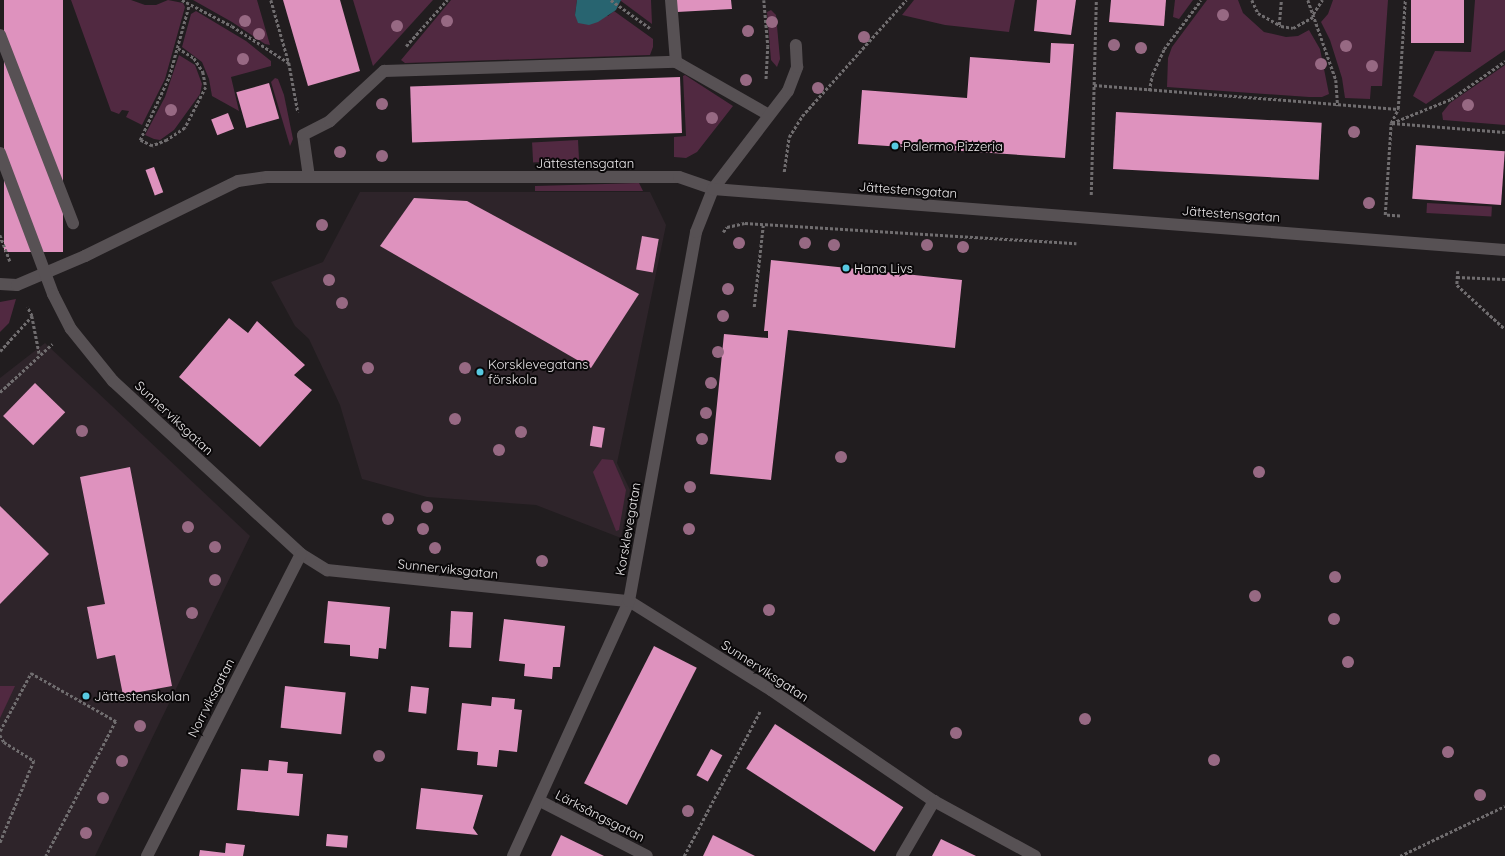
<!DOCTYPE html>
<meta charset="utf-8">
<style>
body{margin:0}
#map{position:relative;width:1505px;height:856px;overflow:hidden;background:#211d1f;font-family:Quicksand,sans-serif}
div>[style]{position:absolute}
[style*='--x']{left:calc(var(--x)*1px);top:calc(var(--y)*1px);width:calc(var(--w)*1px);rotate:calc(var(--a)*1deg)}
.built>*{inset:0;background:#2e242a}
.green>*{inset:0;background:#512941;transform-origin:0 0}
.water>*{inset:0;background:#286470}
.building>*{inset:0;background:#de92be;transform-origin:0 0}
.path>*{height:2.5px;margin-top:-1.25px;transform-origin:0;background:repeating-linear-gradient(90deg,#706d6f 0 3px,transparent 0 5px)}
.lane>*{height:12px;margin:-6px;padding:0 6px;transform-origin:6px;border-radius:6px;background:#575154}
.street>*{height:12px;margin:-6px;padding:0 6px;transform-origin:6px;border-radius:6px;background:#575154}
.trees>*{width:12px;height:12px;margin:-6px;border-radius:50%;background:#976983}
.dots>*{width:11px;height:11px;translate:-50% -50%;box-sizing:border-box;border:2px solid #0a0809;border-radius:50%}
span{translate:-50% -50%;white-space:nowrap;text-align:center;line-height:1.15;-webkit-text-stroke:4px #0a0809;paint-order:stroke}
.poi-label{font-size:13px;color:#ece9eb}
.left{translate:0 -50%;text-align:left}
.street-label{font-size:13px;color:#ece9eb}
</style>
<div id="map">
<div class="built">
<div style="clip-path:polygon(360px 192px,650px 192px,666px 225px,617px 463px,630px 490px,621px 538px,536px 505px,427px 497px,362px 479px,340px 405px,309px 339px,295px 326px,271px 282px,323px 262px)"></div>
<div style="clip-path:polygon(45px 343px,250px 536px,95px 856px,0 856px,0 378px)"></div>
</div>
<div class="green">
<div style="clip-path:polygon(71px 0,131px 0,145px 5px,156px 5px,168px 0,183px 3px,185px 7px,165px 79px,142px 125px,126px 117px,129px 111px,122px 110px,119px 114px,111px 111px)"></div>
<div style="clip-path:polygon(193px 0,257px 0,270px 45px,265px 44px,232px 22px)"></div>
<div style="clip-path:polygon(353px 0,433px 0,373px 66px)"></div>
<div style="clip-path:polygon(451px 0,577px 0,575px 15px,608px 16px,614px 11px,653px 39px,653px 47px,650px 55px,405px 63px,401px 60px)"></div>
<div style="clip-path:polygon(651px 0,652px 24px,621px 1px,621px 0)"></div>
<div style="clip-path:polygon(914px 0,1015px 0,1009px 32px,945px 25px,902px 15px)"></div>
<div style="clip-path:polygon(1175px 0,1193px 0,1179px 19px,1173px 17px)"></div>
<div style="clip-path:polygon(1207px 0,1238px 0,1243px 13px,1264px 32px,1286px 37px,1298px 36px,1309px 30px,1320px 49px,1329px 94px,1322px 97px,1309px 97px,1167px 87px,1168px 58px,1172px 47px)"></div>
<div style="clip-path:polygon(1333px 0,1388px 0,1382px 86px,1371px 86px,1370px 99px,1345px 98px,1342px 78px,1330px 40px,1321px 22px,1328px 14px)"></div>
<div style="clip-path:polygon(1475px 0,1505px 0,1505px 50px,1426px 104px,1413px 96px,1435px 51px,1471px 52px)"></div>
<div style="clip-path:polygon(771px 10px,776px 15px,780px 59px,777px 67px,771px 60px,767px 12px)"></div>
<div style="clip-path:polygon(196px 11px,246px 41px,271px 61px,271px 66px,231px 77px,239px 111px,212px 96px,209px 79px,202px 62px,182px 47px,191px 14px)"></div>
<div style="clip-path:polygon(179px 55px,195px 65px,202px 84px,200px 94px,174px 130px,160px 140px,154px 139px,145px 135px,165px 97px)"></div>
<div style="clip-path:polygon(1505px 65px,1505px 125px,1443px 120px,1442px 113px,1450px 103px)"></div>
<div style="clip-path:polygon(685px 75px,733px 106px,697px 152px,686px 158px,674px 157px,674px 137px,686px 136px,683px 76px)"></div>
<div style="clip-path:polygon(275px 78px,278px 79px,284px 95px,293px 139px,290px 146px,271px 82px)"></div>
<div style="left:578px;top:140px;width:20px;height:46px;rotate:87deg"></div>
<div style="clip-path:polygon(639px 183px,643px 191px,535px 191px,535px 186px)"></div>
<div style="left:1427px;top:203px;width:65px;height:10px;rotate:3deg"></div>
<div style="clip-path:polygon(16px 299px,9px 323px,0 332px,0 302px)"></div>
<div style="clip-path:polygon(602px 459px,613px 460px,626px 490px,619px 530px,616px 531px,593px 472px)"></div>
<div style="clip-path:polygon(0 686px,15px 686px,0 718px)"></div>
</div>
<div class="water">
<div style="clip-path:polygon(577px 0,621px 0,616px 10px,598px 22px,589px 25px,578px 23px,575px 15px)"></div>
</div>
<div class="building">
<div style="left:4px;top:0;width:59px;height:252px"></div>
<div style="clip-path:polygon(283px 0,340px 0,360px 71px,308px 86px)"></div>
<div style="clip-path:polygon(677px 0,731px 0,732px 9px,677px 12px)"></div>
<div style="clip-path:polygon(1037px 0,1076px 0,1071px 35px,1034px 31px)"></div>
<div style="clip-path:polygon(1111px 0,1166px 0,1164px 26px,1109px 22px)"></div>
<div style="left:1411px;top:0;width:53px;height:43px"></div>
<div style="clip-path:polygon(1051px 43px,1074px 44px,1065px 158px,858px 144px,862px 90px,967px 98px,970px 57px,1050px 63px)"></div>
<div style="left:680px;top:77px;width:56px;height:270px;rotate:88deg"></div>
<div style="left:269px;top:83px;width:37px;height:34px;rotate:74deg"></div>
<div style="left:1116px;top:112px;width:206px;height:57px;rotate:3deg"></div>
<div style="left:228px;top:113px;width:17px;height:18px;rotate:69deg"></div>
<div style="left:1416px;top:145px;width:89px;height:54px;rotate:4deg"></div>
<div style="left:154px;top:167px;width:27px;height:9px;rotate:70deg"></div>
<div style="clip-path:polygon(414px 198px,467px 201px,639px 294px,591px 368px,380px 246px)"></div>
<div style="left:642px;top:236px;width:17px;height:34px;rotate:10deg"></div>
<div style="clip-path:polygon(771px 260px,962px 280px,955px 348px,788px 330px,771px 480px,710px 474px,724px 334px,768px 338px,768px 331px,764px 331px)"></div>
<div style="clip-path:polygon(229px 318px,248px 333px,257px 321px,305px 365px,294px 375px,312px 390px,260px 447px,179px 377px)"></div>
<div style="left:35px;top:383px;width:42px;height:46px;rotate:44deg"></div>
<div style="left:593px;top:426px;width:12px;height:20px;rotate:9deg"></div>
<div style="clip-path:polygon(130px 467px,172px 686px,123px 695px,115px 655px,97px 659px,87px 607px,105px 604px,80px 477px)"></div>
<div style="clip-path:polygon(0 506px,49px 554px,0 604px)"></div>
<div style="clip-path:polygon(328px 601px,390px 607px,386px 649px,379px 648px,378px 659px,350px 656px,350px 645px,324px 643px)"></div>
<div style="left:451px;top:611px;width:22px;height:36px;rotate:3deg"></div>
<div style="clip-path:polygon(504px 619px,565px 626px,560px 667px,553px 667px,552px 679px,524px 676px,525px 664px,499px 661px)"></div>
<div style="left:654px;top:646px;width:48px;height:154px;rotate:27deg"></div>
<div style="left:285px;top:686px;width:61px;height:42px;rotate:6deg"></div>
<div style="left:411px;top:686px;width:18px;height:26px;rotate:6deg"></div>
<div style="clip-path:polygon(492px 697px,515px 699px,514px 709px,522px 710px,517px 752px,499px 750px,497px 767px,477px 765px,478px 752px,457px 750px,462px 703px,491px 706px)"></div>
<div style="left:775px;top:724px;width:153px;height:53px;rotate:33deg"></div>
<div style="left:711px;top:749px;width:13px;height:30px;rotate:29deg"></div>
<div style="clip-path:polygon(269px 760px,288px 762px,287px 773px,303px 774px,299px 816px,237px 810px,241px 769px,268px 771px)"></div>
<div style="clip-path:polygon(421px 788px,483px 795px,473px 828px,478px 835px,416px 829px)"></div>
<div style="left:327px;top:834px;width:21px;height:12px;rotate:5deg"></div>
<div style="clip-path:polygon(561px 835px,604px 856px,551px 856px)"></div>
<div style="clip-path:polygon(713px 835px,755px 856px,703px 856px)"></div>
<div style="clip-path:polygon(941px 839px,976px 856px,932px 856px)"></div>
<div style="clip-path:polygon(226px 843px,245px 845px,243px 856px,199px 856px,200px 850px,225px 853px)"></div>
</div>
<div class="path">
<div style="--x:182;--y:0;--w:56;--a:27.5"></div>
<div style="--x:232;--y:26;--w:68;--a:33"></div>
<div style="--x:271;--y:0;--w:66;--a:74.1"></div>
<div style="--x:289;--y:63;--w:50;--a:79.6"></div>
<div style="--x:611;--y:0;--w:48;--a:35.7"></div>
<div style="--x:764;--y:0;--w:46;--a:85"></div>
<div style="--x:768;--y:46;--w:33;--a:93"></div>
<div style="--x:1252;--y:0;--w:14;--a:65"></div>
<div style="--x:1258;--y:13;--w:26;--a:29"></div>
<div style="--x:1281;--y:26;--w:12;--a:9"></div>
<div style="--x:1293;--y:28;--w:23;--a:-29"></div>
<div style="--x:1308;--y:0;--w:85;--a:70.7"></div>
<div style="--x:1336;--y:80;--w:26;--a:86"></div>
<div style="--x:1313;--y:14;--w:17;--a:-57"></div>
<div style="--x:1279;--y:25;--w:25;--a:-85"></div>
<div style="--x:406;--y:46;--w:62;--a:-48.3"></div>
<div style="--x:178;--y:48;--w:19;--a:32"></div>
<div style="--x:194;--y:58;--w:17;--a:57"></div>
<div style="--x:203;--y:72;--w:15;--a:79"></div>
<div style="--x:206;--y:87;--w:46;--a:117.1"></div>
<div style="--x:185;--y:128;--w:22;--a:146"></div>
<div style="--x:167;--y:140;--w:16;--a:158"></div>
<div style="--x:152;--y:146;--w:13;--a:-153"></div>
<div style="--x:140;--y:140;--w:69;--a:-65.3"></div>
<div style="--x:169;--y:77;--w:75;--a:-74.5"></div>
<div style="--x:1094;--y:85;--w:305;--a:4.5"></div>
<div style="--x:1149;--y:91;--w:16;--a:-79"></div>
<div style="--x:1152;--y:75;--w:29;--a:-65"></div>
<div style="--x:1164;--y:49;--w:61;--a:-52.9"></div>
<div style="--x:1392;--y:123;--w:64;--a:-22.1"></div>
<div style="--x:1451;--y:99;--w:66;--a:-35.1"></div>
<div style="--x:1392;--y:123;--w:113;--a:4.6"></div>
<div style="--x:784;--y:172;--w:35;--a:-82"></div>
<div style="--x:789;--y:137;--w:25;--a:-58"></div>
<div style="--x:802;--y:116;--w:156;--a:-48.1"></div>
<div style="--x:1091;--y:195;--w:195;--a:-88.5"></div>
<div style="--x:1400;--y:216;--w:15;--a:-176"></div>
<div style="--x:1385;--y:215;--w:92;--a:-86.3"></div>
<div style="--x:1391;--y:123;--w:16;--a:-63"></div>
<div style="--x:1398;--y:109;--w:109;--a:-86.3"></div>
<div style="--x:723;--y:232;--w:6;--a:-51"></div>
<div style="--x:727;--y:227;--w:18;--a:-13"></div>
<div style="--x:745;--y:223;--w:332;--a:3.5"></div>
<div style="--x:0;--y:235;--w:28;--a:69"></div>
<div style="--x:1458;--y:271;--w:14;--a:94"></div>
<div style="--x:1457;--y:285;--w:65;--a:42.5"></div>
<div style="--x:1457;--y:277;--w:48;--a:2.4"></div>
<div style="--x:754;--y:307;--w:82;--a:-83.7"></div>
<div style="--x:32;--y:316;--w:38;--a:79"></div>
<div style="--x:0;--y:351;--w:47;--a:-47.6"></div>
<div style="--x:32;--y:316;--w:10;--a:-119"></div>
<div style="--x:0;--y:392;--w:71;--a:-42.7"></div>
<div style="--x:0;--y:731;--w:66;--a:-61.9"></div>
<div style="--x:31;--y:673;--w:98;--a:29.5"></div>
<div style="--x:116;--y:721;--w:152;--a:117.4"></div>
<div style="--x:0;--y:735;--w:8;--a:60"></div>
<div style="--x:4;--y:742;--w:36;--a:32"></div>
<div style="--x:34;--y:761;--w:89;--a:112.5"></div>
<div style="--x:684;--y:856;--w:164;--a:-62.3"></div>
<div style="--x:1400;--y:856;--w:116;--a:-25.5"></div>
</div>
<div class="lane">
<div style="--x:0;--y:35;--w:202;--a:68.8"></div>
<div style="--x:676;--y:62;--w:107;--a:29.7"></div>
<div style="--x:309;--y:177;--w:42;--a:-98.1"></div>
<div style="--x:303;--y:135;--w:30;--a:-27"></div>
<div style="--x:330;--y:121;--w:74;--a:-42.8"></div>
<div style="--x:384;--y:71;--w:292;--a:-1.8"></div>
<div style="--x:676;--y:62;--w:62;--a:-94.6"></div>
<div style="--x:0;--y:284;--w:17;--a:3"></div>
<div style="--x:17;--y:285;--w:74;--a:-23.1"></div>
<div style="--x:85;--y:256;--w:170;--a:-26.1"></div>
<div style="--x:238;--y:181;--w:29;--a:-8"></div>
<div style="--x:267;--y:177;--w:412;--a:0"></div>
<div style="--x:679;--y:177;--w:36;--a:19"></div>
<div style="--x:713;--y:189;--w:123;--a:-52.6"></div>
<div style="--x:788;--y:91;--w:26;--a:-69"></div>
<div style="--x:797;--y:67;--w:22;--a:-93"></div>
</div>
<div class="street">
<div style="--x:0;--y:153;--w:151;--a:69.4"></div>
<div style="--x:53;--y:294;--w:39;--a:63"></div>
<div style="--x:71;--y:329;--w:67;--a:51.1"></div>
<div style="--x:113;--y:381;--w:255;--a:42.6"></div>
<div style="--x:301;--y:554;--w:31;--a:32"></div>
<div style="--x:327;--y:570;--w:304;--a:5.9"></div>
<div style="--x:629;--y:601;--w:168;--a:32.1"></div>
<div style="--x:771;--y:690;--w:197;--a:34.3"></div>
<div style="--x:934;--y:801;--w:115;--a:28.6"></div>
<div style="--x:540;--y:801;--w:120;--a:27.2"></div>
<div style="--x:147;--y:856;--w:339;--a:-63"></div>
<div style="--x:513;--y:856;--w:280;--a:-65.5"></div>
<div style="--x:629;--y:601;--w:375;--a:-79.7"></div>
<div style="--x:696;--y:232;--w:46;--a:-68.4"></div>
<div style="--x:713;--y:189;--w:794;--a:4.4"></div>
<div style="--x:902;--y:856;--w:64;--a:-59.8"></div>
</div>
<div class="trees">
<div style="left:1223px;top:15px"></div>
<div style="left:245px;top:21px"></div>
<div style="left:447px;top:21px"></div>
<div style="left:772px;top:22px"></div>
<div style="left:397px;top:26px"></div>
<div style="left:748px;top:31px"></div>
<div style="left:259px;top:34px"></div>
<div style="left:864px;top:37px"></div>
<div style="left:1114px;top:45px"></div>
<div style="left:1346px;top:46px"></div>
<div style="left:1141px;top:48px"></div>
<div style="left:243px;top:59px"></div>
<div style="left:1321px;top:64px"></div>
<div style="left:1372px;top:66px"></div>
<div style="left:746px;top:80px"></div>
<div style="left:818px;top:88px"></div>
<div style="left:382px;top:104px"></div>
<div style="left:1468px;top:105px"></div>
<div style="left:171px;top:110px"></div>
<div style="left:712px;top:118px"></div>
<div style="left:1354px;top:132px"></div>
<div style="left:340px;top:152px"></div>
<div style="left:382px;top:156px"></div>
<div style="left:1369px;top:203px"></div>
<div style="left:322px;top:225px"></div>
<div style="left:739px;top:243px"></div>
<div style="left:805px;top:243px"></div>
<div style="left:834px;top:245px"></div>
<div style="left:927px;top:245px"></div>
<div style="left:963px;top:247px"></div>
<div style="left:329px;top:280px"></div>
<div style="left:728px;top:289px"></div>
<div style="left:342px;top:303px"></div>
<div style="left:723px;top:316px"></div>
<div style="left:718px;top:352px"></div>
<div style="left:368px;top:368px"></div>
<div style="left:465px;top:368px"></div>
<div style="left:711px;top:383px"></div>
<div style="left:706px;top:413px"></div>
<div style="left:455px;top:419px"></div>
<div style="left:82px;top:431px"></div>
<div style="left:521px;top:432px"></div>
<div style="left:702px;top:439px"></div>
<div style="left:499px;top:450px"></div>
<div style="left:841px;top:457px"></div>
<div style="left:1259px;top:472px"></div>
<div style="left:690px;top:487px"></div>
<div style="left:427px;top:507px"></div>
<div style="left:388px;top:519px"></div>
<div style="left:188px;top:527px"></div>
<div style="left:423px;top:529px"></div>
<div style="left:689px;top:529px"></div>
<div style="left:215px;top:547px"></div>
<div style="left:435px;top:548px"></div>
<div style="left:542px;top:561px"></div>
<div style="left:1335px;top:577px"></div>
<div style="left:215px;top:580px"></div>
<div style="left:1255px;top:596px"></div>
<div style="left:769px;top:610px"></div>
<div style="left:192px;top:613px"></div>
<div style="left:1334px;top:619px"></div>
<div style="left:1348px;top:662px"></div>
<div style="left:1085px;top:719px"></div>
<div style="left:140px;top:726px"></div>
<div style="left:956px;top:733px"></div>
<div style="left:1448px;top:752px"></div>
<div style="left:379px;top:756px"></div>
<div style="left:1214px;top:760px"></div>
<div style="left:122px;top:761px"></div>
<div style="left:1480px;top:795px"></div>
<div style="left:103px;top:798px"></div>
<div style="left:688px;top:811px"></div>
<div style="left:86px;top:833px"></div>
</div>
<div class="dots">
<div style="left:895px;top:146px;background:#57c9e1"></div>
<div style="left:846px;top:268px;background:#57c9e1"></div>
<div style="left:480px;top:372px;background:#57c9e1"></div>
<div style="left:86px;top:696px;background:#57c9e1"></div>
</div>
<div class="poi-label">
<span class="left" style="left:903px;top:146px">Palermo Pizzeria</span>
<span class="left" style="left:854px;top:268px">Hana Livs</span>
<span class="left" style="left:488px;top:372px">Korsklevegatans<br>förskola</span>
<span class="left" style="left:94px;top:696px">Jättestenskolan</span>
</div>
<div class="street-label">
<span style="left:585px;top:163px">Jättestensgatan</span>
<span style="left:908px;top:190px;rotate:4deg">Jättestensgatan</span>
<span style="left:1231px;top:214px;rotate:4deg">Jättestensgatan</span>
<span style="left:174px;top:418px;rotate:43deg">Sunnerviksgatan</span>
<span style="left:628px;top:529px;rotate:-80deg">Korsklevegatan</span>
<span style="left:448px;top:569px;rotate:6deg">Sunnerviksgatan</span>
<span style="left:765px;top:671px;rotate:33deg">Sunnerviksgatan</span>
<span style="left:211px;top:698px;rotate:-63deg">Norrviksgatan</span>
<span style="left:600px;top:816px;rotate:27deg">Lärksångsgatan</span>
</div>
</div>
